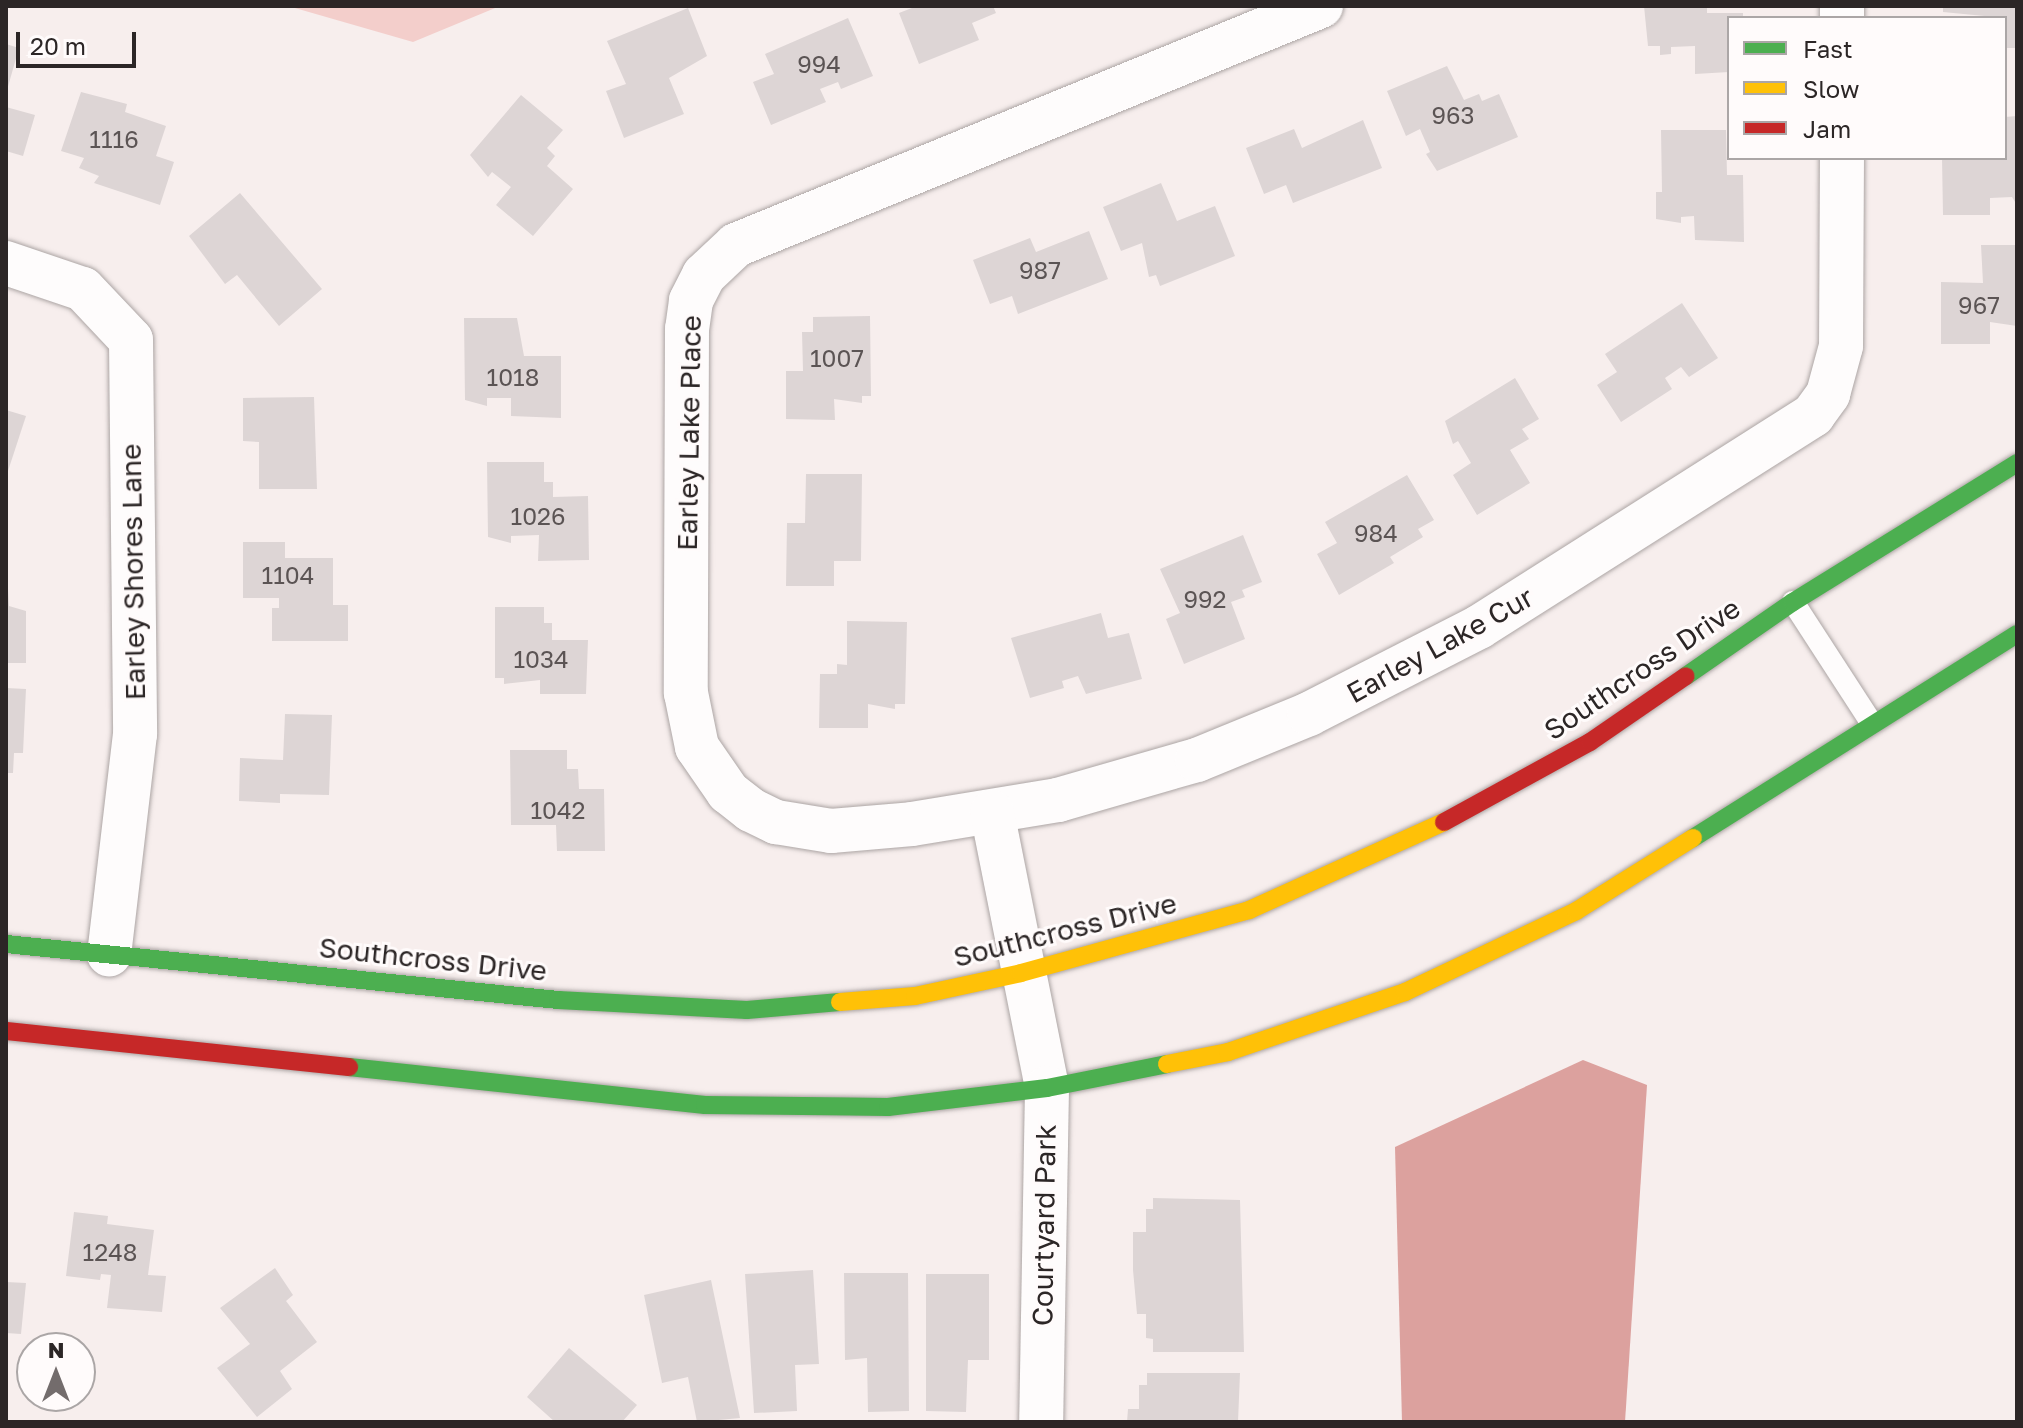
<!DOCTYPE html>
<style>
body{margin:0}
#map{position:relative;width:2023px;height:1428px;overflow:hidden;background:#f7eeed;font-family:"Golos Text",sans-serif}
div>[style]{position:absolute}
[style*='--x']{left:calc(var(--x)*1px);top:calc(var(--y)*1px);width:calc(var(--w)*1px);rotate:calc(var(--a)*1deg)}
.green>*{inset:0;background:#f3cecb}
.water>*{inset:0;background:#dca19e}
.building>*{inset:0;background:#ddd5d5}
.roads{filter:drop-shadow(0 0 2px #aca5a4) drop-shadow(0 0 2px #aca5a4)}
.lane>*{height:22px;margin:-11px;padding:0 11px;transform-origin:11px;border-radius:11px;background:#fefcfc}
.street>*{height:44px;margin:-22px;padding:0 22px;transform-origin:22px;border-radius:22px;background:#fefcfc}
.fast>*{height:18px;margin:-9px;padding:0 9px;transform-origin:9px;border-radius:9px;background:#4caf50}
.slow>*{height:18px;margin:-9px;padding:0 9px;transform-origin:9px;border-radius:9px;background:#ffc107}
.jam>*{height:18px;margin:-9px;padding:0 9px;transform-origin:9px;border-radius:9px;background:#c62828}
span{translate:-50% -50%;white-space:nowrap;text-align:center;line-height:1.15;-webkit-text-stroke:6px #fffbfb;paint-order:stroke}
.number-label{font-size:24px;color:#5b5454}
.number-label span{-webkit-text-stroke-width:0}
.street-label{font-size:28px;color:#2c2626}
.frame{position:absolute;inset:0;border:8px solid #2c2626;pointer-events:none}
.legend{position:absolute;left:1727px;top:16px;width:280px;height:144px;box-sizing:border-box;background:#fffbfb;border:2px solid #aba6a6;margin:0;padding:10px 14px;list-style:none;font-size:24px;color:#2c2626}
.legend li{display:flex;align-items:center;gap:16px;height:40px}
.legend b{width:40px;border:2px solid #aba6a6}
.north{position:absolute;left:16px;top:1332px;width:80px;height:80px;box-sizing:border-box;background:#fffbfb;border:2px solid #aba6a6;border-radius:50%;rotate:0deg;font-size:22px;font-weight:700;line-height:32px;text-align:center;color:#2c2626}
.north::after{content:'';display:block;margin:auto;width:28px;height:36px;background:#736c6c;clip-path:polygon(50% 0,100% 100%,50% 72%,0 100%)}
.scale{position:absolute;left:16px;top:32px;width:120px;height:36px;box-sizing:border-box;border:4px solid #2c2626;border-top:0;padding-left:10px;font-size:24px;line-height:28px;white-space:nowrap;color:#2c2626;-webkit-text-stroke:6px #fffbfb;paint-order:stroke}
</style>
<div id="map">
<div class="green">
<div style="clip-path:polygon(288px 6px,500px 6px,413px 42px)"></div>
</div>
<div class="water">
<div style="clip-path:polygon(1583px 1060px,1647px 1085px,1625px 1422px,1402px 1422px,1395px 1147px)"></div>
</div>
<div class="building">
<div style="clip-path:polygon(917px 6px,993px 6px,996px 13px,972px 23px,979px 40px,919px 64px,899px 13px)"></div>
<div style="clip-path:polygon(1644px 6px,1707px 6px,1707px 13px,1743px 13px,1743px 18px,1729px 18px,1729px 72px,1695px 74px,1695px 46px,1671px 47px,1671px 54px,1660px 55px,1660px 46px,1648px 46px)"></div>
<div style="clip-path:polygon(1943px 6px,2017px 6px,2017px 48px,2005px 48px,2005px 18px,1943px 12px)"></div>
<div style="clip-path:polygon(688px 8px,707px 56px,669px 78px,684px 114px,624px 138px,606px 91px,626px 84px,607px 41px)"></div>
<div style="clip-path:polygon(848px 18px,873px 76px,841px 89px,838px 82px,820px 89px,826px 102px,771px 125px,753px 82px,774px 74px,765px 54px)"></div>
<div style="clip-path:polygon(6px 44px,19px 48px,7px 90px,6px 90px)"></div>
<div style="clip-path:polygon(1447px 66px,1464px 100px,1479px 94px,1482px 101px,1499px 94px,1518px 137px,1437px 171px,1426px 154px,1430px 152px,1420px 129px,1406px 136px,1387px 91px)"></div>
<div style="clip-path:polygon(81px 92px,127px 104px,125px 112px,166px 126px,156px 156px,174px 162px,160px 205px,94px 183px,99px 176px,79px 168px,84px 158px,61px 151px)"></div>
<div style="clip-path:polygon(521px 95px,563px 130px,547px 148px,555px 156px,547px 166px,573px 189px,533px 236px,496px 205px,511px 187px,492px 172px,488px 177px,470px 155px)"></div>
<div style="clip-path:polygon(6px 107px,35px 115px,23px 156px,6px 151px)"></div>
<div style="clip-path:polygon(2017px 116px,2017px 205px,2012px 197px,1990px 198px,1990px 215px,1943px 215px,1942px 158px,2005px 158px,2005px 117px)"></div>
<div style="clip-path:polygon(1363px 120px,1382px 168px,1293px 203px,1286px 185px,1264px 194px,1246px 148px,1294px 129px,1302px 148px)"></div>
<div style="clip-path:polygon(1661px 130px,1726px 130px,1727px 175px,1743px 175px,1744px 242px,1695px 240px,1694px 216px,1681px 217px,1681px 223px,1656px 219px,1656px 192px,1662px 192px)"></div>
<div style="clip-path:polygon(1161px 183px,1177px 221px,1215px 206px,1235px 256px,1160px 286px,1156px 275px,1149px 277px,1142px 243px,1121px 251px,1103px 207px)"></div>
<div style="clip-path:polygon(240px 193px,322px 289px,279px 326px,237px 275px,225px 284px,189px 236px)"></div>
<div style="clip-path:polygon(1089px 231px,1108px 279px,1018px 314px,1012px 296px,990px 304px,973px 260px,1030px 238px,1036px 252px)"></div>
<div style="clip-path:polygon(1981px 245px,2017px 245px,2017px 326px,1990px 322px,1990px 344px,1941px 344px,1941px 282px,1983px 283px)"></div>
<div style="clip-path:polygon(1682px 303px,1718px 358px,1689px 377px,1681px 367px,1665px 378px,1672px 389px,1621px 422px,1597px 385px,1617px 372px,1605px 354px)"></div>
<div style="clip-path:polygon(870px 316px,871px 396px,862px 396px,862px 403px,834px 399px,835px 420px,786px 419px,786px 371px,803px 371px,802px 332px,813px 332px,813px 317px)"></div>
<div style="clip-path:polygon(464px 318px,517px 318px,524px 356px,561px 356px,561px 418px,511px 416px,511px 398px,487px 398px,487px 406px,465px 400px)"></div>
<div style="clip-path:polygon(1515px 378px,1539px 419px,1522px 429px,1529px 439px,1510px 450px,1530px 483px,1477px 515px,1453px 475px,1471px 463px,1458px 441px,1453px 444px,1445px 421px)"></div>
<div style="clip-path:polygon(314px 397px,317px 489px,259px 489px,259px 442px,243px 441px,243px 398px)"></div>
<div style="clip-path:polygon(6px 410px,26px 416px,7px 474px,6px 473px)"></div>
<div style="clip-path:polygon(487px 462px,544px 462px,544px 482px,553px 482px,553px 497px,588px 496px,589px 560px,538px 561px,539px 535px,511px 536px,511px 543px,488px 537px)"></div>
<div style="clip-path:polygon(806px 474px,862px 474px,861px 561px,834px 561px,834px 586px,786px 586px,787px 523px,805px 523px)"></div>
<div style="clip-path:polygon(1407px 475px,1434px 520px,1418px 529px,1423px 537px,1390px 557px,1394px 563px,1339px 595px,1317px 554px,1337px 543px,1325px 522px)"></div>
<div style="clip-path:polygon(1243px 535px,1262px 582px,1242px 590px,1245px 597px,1231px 602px,1245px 639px,1184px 664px,1166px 619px,1180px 613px,1160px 569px)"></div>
<div style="clip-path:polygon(243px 542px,285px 542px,285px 558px,333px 558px,333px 605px,348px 605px,348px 641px,272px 641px,272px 608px,279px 608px,279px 598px,243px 598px)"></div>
<div style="clip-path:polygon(6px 554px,9px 606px,26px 611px,26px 663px,6px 663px)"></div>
<div style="clip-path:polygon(495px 607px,544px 607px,544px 623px,552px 623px,552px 640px,588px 640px,586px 694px,540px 694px,540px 680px,504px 684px,504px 678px,495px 678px)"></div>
<div style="clip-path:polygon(1101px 613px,1108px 638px,1129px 633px,1142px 679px,1086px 694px,1078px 676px,1062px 681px,1064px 688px,1030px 698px,1011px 638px)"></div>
<div style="clip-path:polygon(847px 621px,907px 622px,905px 704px,895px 704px,895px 709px,868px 704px,868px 728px,819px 728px,820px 674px,837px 674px,837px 664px,847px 665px)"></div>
<div style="clip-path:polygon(6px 688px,26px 689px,23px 753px,14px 753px,13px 773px,6px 773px)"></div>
<div style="clip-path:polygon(285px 714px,332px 715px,329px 795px,280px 794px,280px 803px,239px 801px,240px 758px,283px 760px)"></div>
<div style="clip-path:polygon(510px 750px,567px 750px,567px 769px,578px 769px,579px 789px,604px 789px,605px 851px,557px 851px,556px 825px,511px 825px)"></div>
<div style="clip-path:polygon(1153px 1198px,1240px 1200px,1244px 1352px,1153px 1352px,1153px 1339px,1146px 1338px,1146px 1314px,1137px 1314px,1133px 1270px,1133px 1232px,1146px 1232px,1146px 1209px,1153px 1209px)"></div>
<div style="clip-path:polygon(74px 1212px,108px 1216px,107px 1224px,154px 1230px,148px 1275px,166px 1276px,162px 1312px,107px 1308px,111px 1275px,101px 1274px,100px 1280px,66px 1276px)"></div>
<div style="clip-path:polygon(275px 1268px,293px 1295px,286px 1301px,317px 1342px,280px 1371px,292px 1389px,257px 1417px,217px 1368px,250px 1344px,220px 1308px)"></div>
<div style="clip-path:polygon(813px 1270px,819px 1364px,795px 1365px,797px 1411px,754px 1413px,745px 1274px)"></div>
<div style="clip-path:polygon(844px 1273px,908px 1273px,909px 1411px,868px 1412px,867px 1358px,845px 1360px)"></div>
<div style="clip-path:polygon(926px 1274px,989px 1274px,989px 1360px,968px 1360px,966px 1412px,926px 1411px)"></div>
<div style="clip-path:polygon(711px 1280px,740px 1418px,697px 1422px,688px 1377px,662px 1383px,644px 1295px)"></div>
<div style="clip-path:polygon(6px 1282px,26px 1283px,21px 1334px,6px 1333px)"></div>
<div style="clip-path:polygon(569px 1348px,637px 1405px,622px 1422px,555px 1422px,527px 1397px)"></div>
<div style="clip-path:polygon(1147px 1373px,1240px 1373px,1238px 1422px,1127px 1422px,1128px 1409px,1139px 1409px,1139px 1385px,1147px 1385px)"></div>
</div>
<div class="roads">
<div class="lane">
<div style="--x:1793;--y:602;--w:143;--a:57"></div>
</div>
<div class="street">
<div style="--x:1321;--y:6;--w:632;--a:157.78"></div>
<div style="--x:736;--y:245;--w:44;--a:136.8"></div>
<div style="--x:704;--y:275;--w:29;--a:117"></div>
<div style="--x:691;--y:301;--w:28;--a:98"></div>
<div style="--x:687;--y:329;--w:364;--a:90.2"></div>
<div style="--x:686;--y:693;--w:55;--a:78.5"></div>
<div style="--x:697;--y:747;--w:55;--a:55.4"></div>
<div style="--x:728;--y:792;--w:29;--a:38"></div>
<div style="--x:751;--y:810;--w:28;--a:26"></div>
<div style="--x:776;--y:822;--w:56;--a:9.3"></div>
<div style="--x:831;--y:831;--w:81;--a:-4.9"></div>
<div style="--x:912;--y:824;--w:148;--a:-9.3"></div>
<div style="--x:1058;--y:800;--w:145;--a:-16.1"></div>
<div style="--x:1197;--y:760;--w:121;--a:-22.3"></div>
<div style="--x:1309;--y:714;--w:191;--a:-27.1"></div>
<div style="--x:1479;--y:627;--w:396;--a:-32.4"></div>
<div style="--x:1813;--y:415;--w:26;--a:-54"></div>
<div style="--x:1828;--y:394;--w:50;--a:-74.8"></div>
<div style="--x:1841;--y:346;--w:188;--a:-89.7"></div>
<div style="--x:1842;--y:18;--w:12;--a:-90"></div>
<div style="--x:6;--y:263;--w:81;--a:18.7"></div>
<div style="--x:83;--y:289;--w:70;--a:46.7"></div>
<div style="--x:131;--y:340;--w:394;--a:89.4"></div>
<div style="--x:135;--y:734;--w:222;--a:96.7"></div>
<div style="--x:992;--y:812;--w:281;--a:78.7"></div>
<div style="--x:1047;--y:1088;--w:334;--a:91"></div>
</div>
<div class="fast">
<div style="--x:1686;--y:676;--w:130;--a:-34.7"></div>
<div style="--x:1793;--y:602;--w:264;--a:-31.8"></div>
<div style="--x:1693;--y:838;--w:383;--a:-32.2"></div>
<div style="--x:6;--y:944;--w:555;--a:5.79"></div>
<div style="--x:558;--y:1000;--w:189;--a:3"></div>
<div style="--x:747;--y:1010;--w:93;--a:-4.9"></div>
<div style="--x:349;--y:1067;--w:358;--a:6.1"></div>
<div style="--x:705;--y:1105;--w:183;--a:0.6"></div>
<div style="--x:888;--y:1107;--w:160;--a:-6.8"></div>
<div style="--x:1047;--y:1088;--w:122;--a:-11.3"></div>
</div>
<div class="slow">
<div style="--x:840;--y:1002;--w:75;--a:-4.6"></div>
<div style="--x:915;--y:996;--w:108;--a:-12.2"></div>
<div style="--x:1021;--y:973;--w:237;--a:-15.4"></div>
<div style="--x:1249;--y:910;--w:214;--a:-24.3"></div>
<div style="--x:1167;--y:1064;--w:62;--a:-11.1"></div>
<div style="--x:1228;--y:1052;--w:187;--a:-18.7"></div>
<div style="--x:1405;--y:992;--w:189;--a:-25.3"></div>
<div style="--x:1576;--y:911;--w:138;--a:-32"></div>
</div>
<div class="jam">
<div style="--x:1444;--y:822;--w:166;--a:-28.7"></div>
<div style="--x:1590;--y:742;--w:116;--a:-34.5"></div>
<div style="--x:6;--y:1031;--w:345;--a:6"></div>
</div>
</div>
<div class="number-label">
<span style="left:819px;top:64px">994</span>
<span style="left:1453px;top:115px">963</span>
<span style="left:114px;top:139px">1116</span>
<span style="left:1040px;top:270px">987</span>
<span style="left:1979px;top:305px">967</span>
<span style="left:837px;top:358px">1007</span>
<span style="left:513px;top:377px">1018</span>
<span style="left:538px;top:516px">1026</span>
<span style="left:1376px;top:533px">984</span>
<span style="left:288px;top:575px">1104</span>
<span style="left:1205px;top:599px">992</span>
<span style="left:541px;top:659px">1034</span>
<span style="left:558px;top:810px">1042</span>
<span style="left:110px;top:1252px">1248</span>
</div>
<div class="street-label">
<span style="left:689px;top:433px;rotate:-89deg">Earley Lake Place</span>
<span style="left:133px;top:572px;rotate:-91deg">Earley Shores Lane</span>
<span style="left:1440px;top:645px;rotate:-29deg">Earley Lake Cur</span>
<span style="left:1642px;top:669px;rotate:-34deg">Southcross Drive</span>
<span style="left:1065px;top:930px;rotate:-14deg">Southcross Drive</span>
<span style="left:433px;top:959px;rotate:6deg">Southcross Drive</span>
<span style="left:1044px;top:1225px;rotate:-89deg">Courtyard Park</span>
</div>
<div class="frame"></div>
<ul class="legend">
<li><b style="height:10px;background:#4caf50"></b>Fast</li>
<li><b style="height:10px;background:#ffc107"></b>Slow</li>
<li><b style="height:10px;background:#c62828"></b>Jam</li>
</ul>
<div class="north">N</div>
<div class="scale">20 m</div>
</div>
